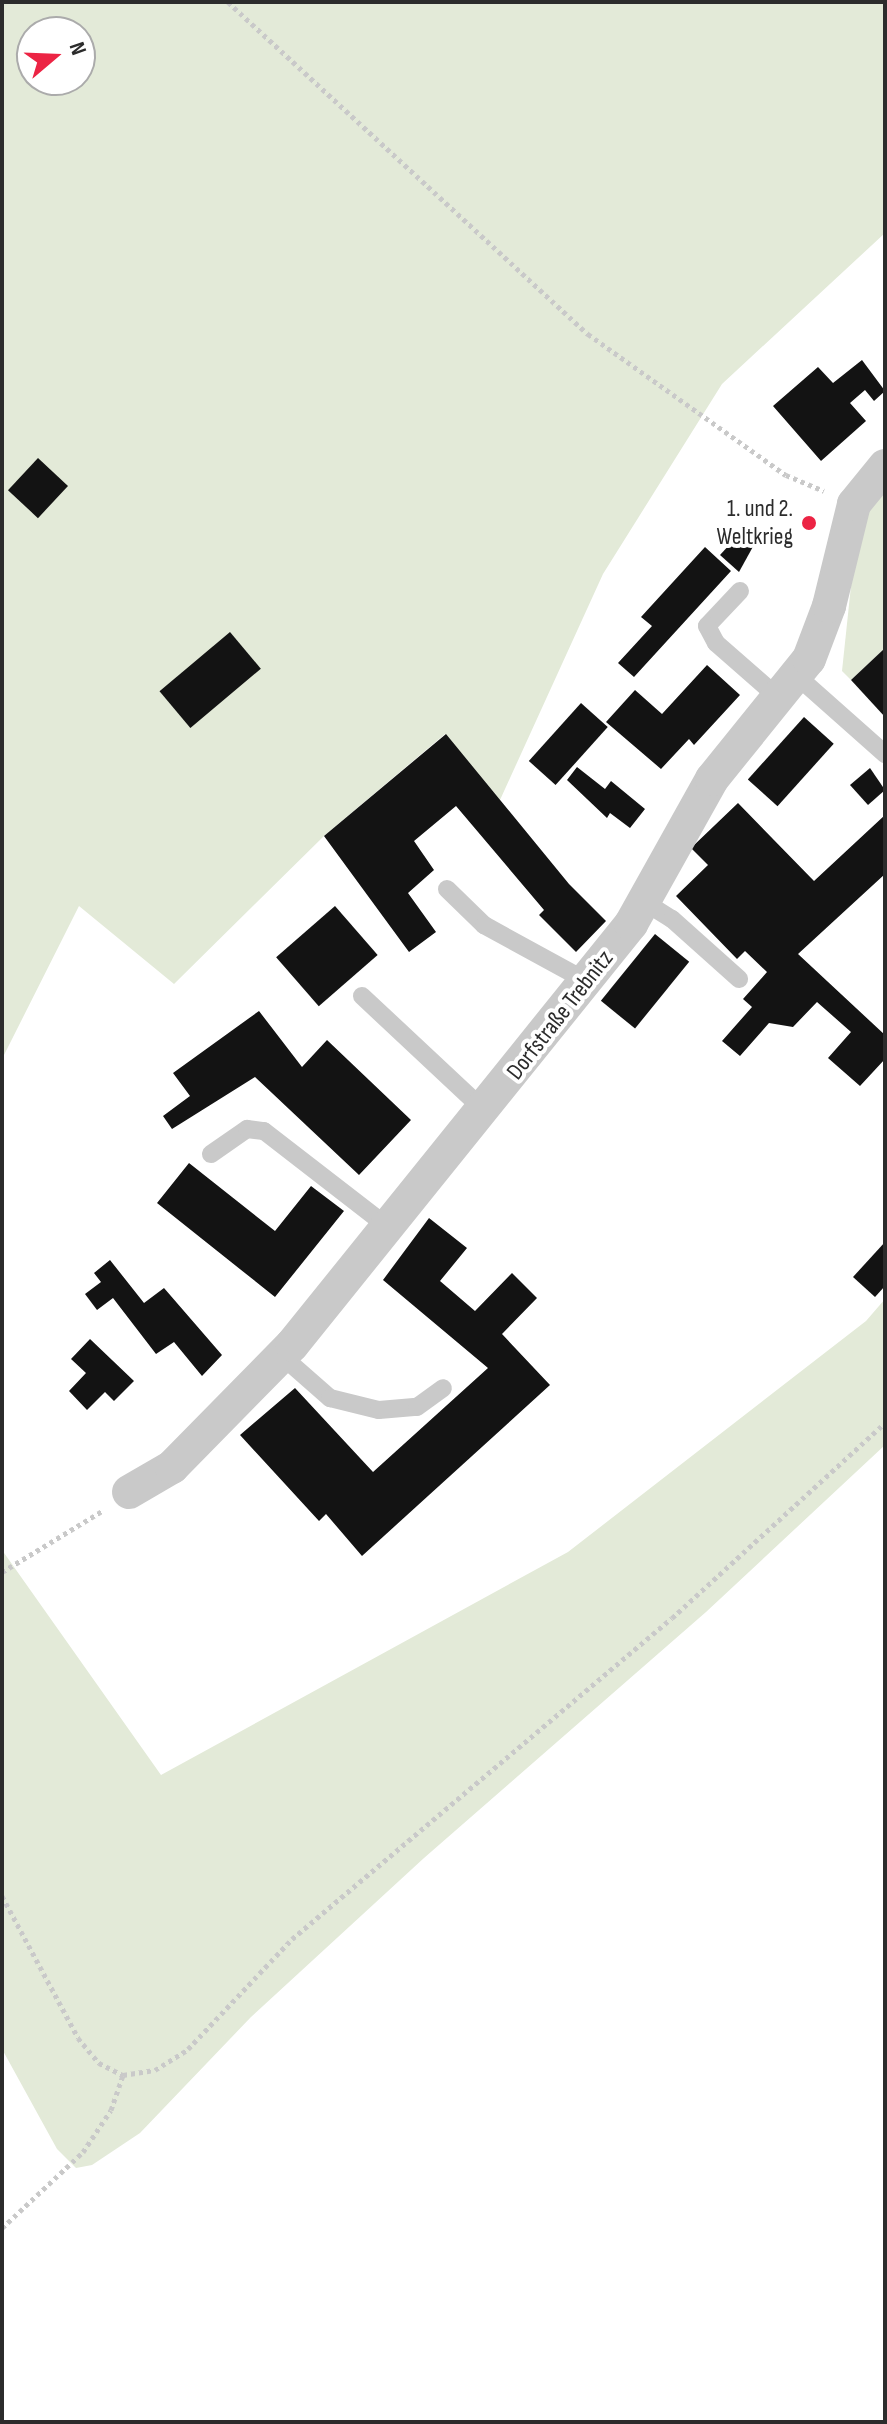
<!DOCTYPE html>
<meta charset="utf-8">
<style>
body{margin:0}
#map{position:relative;width:887px;height:2424px;overflow:hidden;background:#fff;font-family:"Sofia Sans Condensed",sans-serif}
div>[style]{position:absolute}
[style*='--x']{left:calc(var(--x)*1px);top:calc(var(--y)*1px);width:calc(var(--w)*1px);rotate:calc(var(--a)*1deg)}
.green>*{inset:0;background:#e3ead8}
.building>*{inset:0;background:#131313;transform-origin:0 0}
.path>*{height:5px;margin-top:-2.5px;transform-origin:0;background:repeating-linear-gradient(90deg,#c9c9c9 0 4px,transparent 0 8px)}
.service>*{height:18px;margin:-9px;padding:0 9px;transform-origin:9px;border-radius:9px;background:#c9c9c9}
.minor>*{height:34px;margin:-17px;padding:0 17px;transform-origin:17px;border-radius:17px;background:#c9c9c9}
.dots>*{width:22px;height:22px;translate:-50% -50%;box-sizing:border-box;border:4px solid #fff;border-radius:50%}
span{translate:-50% -50%;white-space:nowrap;text-align:center;line-height:1.15;-webkit-text-stroke:8px #fff;paint-order:stroke}
.poi-label{font-size:24px;color:#2c2c2c}
.right{translate:-100% -50%;text-align:right}
.street-label{font-size:24px;color:#2c2c2c}
.frame{position:absolute;inset:0;border:4px solid #2c2c2c;pointer-events:none}
.north{position:absolute;left:16px;top:16px;width:80px;height:80px;box-sizing:border-box;background:#fff;border:2px solid #ababab;border-radius:50%;rotate:71deg;font-size:22px;font-weight:700;line-height:32px;text-align:center;color:#2c2c2c}
.north::after{content:'';display:block;margin:auto;width:28px;height:36px;background:#ec2444;clip-path:polygon(50% 0,100% 100%,50% 72%,0 100%)}
</style>
<div id="map">
<div class="green">
<div style="clip-path:polygon(evenodd,2px 2px,885px 2px,885px 233px,722px 384px,603px 574px,500px 800px,445px 734px,324px 836px,174px 984px,79px 906px,2px 1059px,2px 2px,32px 32px,80px 32px,80px 80px,32px 80px,32px 32px)"></div>
<div style="clip-path:polygon(885px 488px,885px 648px,851px 680px,842px 671px,855px 548px,861px 521px)"></div>
<div style="clip-path:polygon(885px 1299px,885px 1445px,706px 1612px,424px 1858px,251px 2017px,140px 2133px,92px 2165px,76px 2168px,57px 2149px,2px 2049px,2px 1550px,161px 1775px,568px 1552px,866px 1321px)"></div>
</div>
<div class="building">
<div style="clip-path:polygon(862px 360px,885px 391px,874px 401px,865px 390px,850px 403px,866px 421px,821px 461px,773px 406px,818px 367px,833px 383px)"></div>
<div style="left:38px;top:458px;width:41px;height:44px;rotate:43deg"></div>
<div style="clip-path:polygon(742px 531px,755px 543px,739px 572px,720px 555px)"></div>
<div style="clip-path:polygon(705px 547px,731px 571px,634px 677px,618px 663px,652px 626px,641px 617px)"></div>
<div style="left:230px;top:632px;width:48px;height:92px;rotate:50deg"></div>
<div style="clip-path:polygon(885px 648px,885px 717px,851px 680px)"></div>
<div style="clip-path:polygon(707px 665px,740px 695px,694px 745px,689px 739px,661px 769px,606px 722px,635px 690px,662px 714px)"></div>
<div style="left:581px;top:703px;width:36px;height:78px;rotate:42deg"></div>
<div style="left:804px;top:717px;width:40px;height:84px;rotate:42deg"></div>
<div style="clip-path:polygon(446px 734px,569px 884px,606px 921px,576px 952px,539px 915px,544px 910px,456px 806px,414px 841px,434px 870px,408px 893px,436px 932px,409px 952px,324px 836px)"></div>
<div style="clip-path:polygon(577px 767px,605px 789px,611px 781px,645px 809px,630px 828px,610px 813px,607px 818px,567px 780px)"></div>
<div style="clip-path:polygon(870px 768px,885px 790px,868px 805px,850px 785px)"></div>
<div style="clip-path:polygon(738px 803px,814px 881px,885px 815px,885px 874px,798px 954px,885px 1035px,885px 1059px,860px 1086px,828px 1058px,851px 1032px,817px 1002px,793px 1027px,769px 1023px,740px 1056px,722px 1041px,752px 1007px,743px 999px,767px 972px,745px 951px,737px 959px,676px 896px,708px 865px,691px 848px)"></div>
<div style="left:335px;top:906px;width:65px;height:78px;rotate:49deg"></div>
<div style="left:655px;top:934px;width:44px;height:86px;rotate:39deg"></div>
<div style="clip-path:polygon(259px 1011px,302px 1067px,327px 1040px,411px 1120px,359px 1175px,255px 1077px,172px 1129px,163px 1116px,190px 1096px,173px 1073px)"></div>
<div style="clip-path:polygon(189px 1163px,275px 1231px,311px 1186px,344px 1211px,275px 1297px,157px 1203px)"></div>
<div style="clip-path:polygon(429px 1218px,467px 1248px,440px 1281px,475px 1311px,512px 1273px,537px 1298px,502px 1334px,550px 1385px,362px 1556px,326px 1514px,319px 1521px,240px 1435px,295px 1388px,373px 1472px,488px 1368px,383px 1280px)"></div>
<div style="clip-path:polygon(885px 1242px,885px 1286px,875px 1297px,853px 1277px)"></div>
<div style="clip-path:polygon(110px 1260px,144px 1303px,164px 1288px,222px 1355px,202px 1376px,174px 1342px,156px 1354px,113px 1298px,97px 1310px,85px 1294px,101px 1282px,94px 1273px)"></div>
<div style="clip-path:polygon(90px 1339px,134px 1381px,114px 1401px,105px 1392px,87px 1410px,69px 1391px,86px 1373px,71px 1359px)"></div>
</div>
<div class="path">
<div style="--x:228;--y:2;--w:490;--a:42.7"></div>
<div style="--x:588;--y:334;--w:243;--a:35.5"></div>
<div style="--x:786;--y:475;--w:41;--a:22.8"></div>
<div style="--x:2;--y:1572;--w:117;--a:-31.4"></div>
<div style="--x:2;--y:1896;--w:161;--a:61.8"></div>
<div style="--x:78;--y:2038;--w:33;--a:50"></div>
<div style="--x:99;--y:2063;--w:27;--a:27"></div>
<div style="--x:123;--y:2075;--w:32;--a:-9"></div>
<div style="--x:155;--y:2070;--w:39;--a:-32"></div>
<div style="--x:188;--y:2049;--w:151;--a:-46.6"></div>
<div style="--x:292;--y:1939;--w:497;--a:-40.2"></div>
<div style="--x:672;--y:1618;--w:289;--a:-42.5"></div>
<div style="--x:2;--y:2228;--w:111;--a:-43.2"></div>
<div style="--x:83;--y:2152;--w:50;--a:-56.3"></div>
<div style="--x:111;--y:2110;--w:37;--a:-71"></div>
</div>
<div class="service">
<div style="--x:740;--y:591;--w:48;--a:133.3"></div>
<div style="--x:707;--y:626;--w:19;--a:62"></div>
<div style="--x:716;--y:643;--w:85;--a:41.2"></div>
<div style="--x:797;--y:676;--w:118;--a:41.6"></div>
<div style="--x:447;--y:889;--w:52;--a:44.2"></div>
<div style="--x:484;--y:925;--w:119;--a:28.7"></div>
<div style="--x:643;--y:901;--w:34;--a:32"></div>
<div style="--x:672;--y:919;--w:90;--a:41.8"></div>
<div style="--x:362;--y:996;--w:167;--a:43.1"></div>
<div style="--x:211;--y:1154;--w:44;--a:-34.8"></div>
<div style="--x:247;--y:1129;--w:17;--a:7"></div>
<div style="--x:264;--y:1131;--w:157;--a:37.7"></div>
<div style="--x:282;--y:1356;--w:64;--a:41.2"></div>
<div style="--x:330;--y:1398;--w:50;--a:13.8"></div>
<div style="--x:379;--y:1410;--w:38;--a:-5"></div>
<div style="--x:417;--y:1407;--w:32;--a:-36"></div>
</div>
<div class="minor">
<div style="--x:129;--y:1492;--w:50;--a:-30.2"></div>
<div style="--x:172;--y:1467;--w:171;--a:-45.5"></div>
<div style="--x:292;--y:1345;--w:541;--a:-51.16"></div>
<div style="--x:631;--y:924;--w:166;--a:-60.8"></div>
<div style="--x:712;--y:779;--w:154;--a:-51.1"></div>
<div style="--x:809;--y:659;--w:57;--a:-69.3"></div>
<div style="--x:829;--y:606;--w:105;--a:-76.2"></div>
<div style="--x:854;--y:504;--w:49;--a:-50.8"></div>
</div>
<div class="dots">
<div style="left:809px;top:523px;background:#ec2444"></div>
</div>
<div class="poi-label">
<span class="right" style="left:793px;top:523px">1. und 2.<br>Weltkrieg</span>
</div>
<div class="street-label">
<span style="left:560px;top:1015px;rotate:-52deg">Dorfstraße Trebnitz</span>
</div>
<div class="frame"></div>
<div class="north">N</div>
</div>
